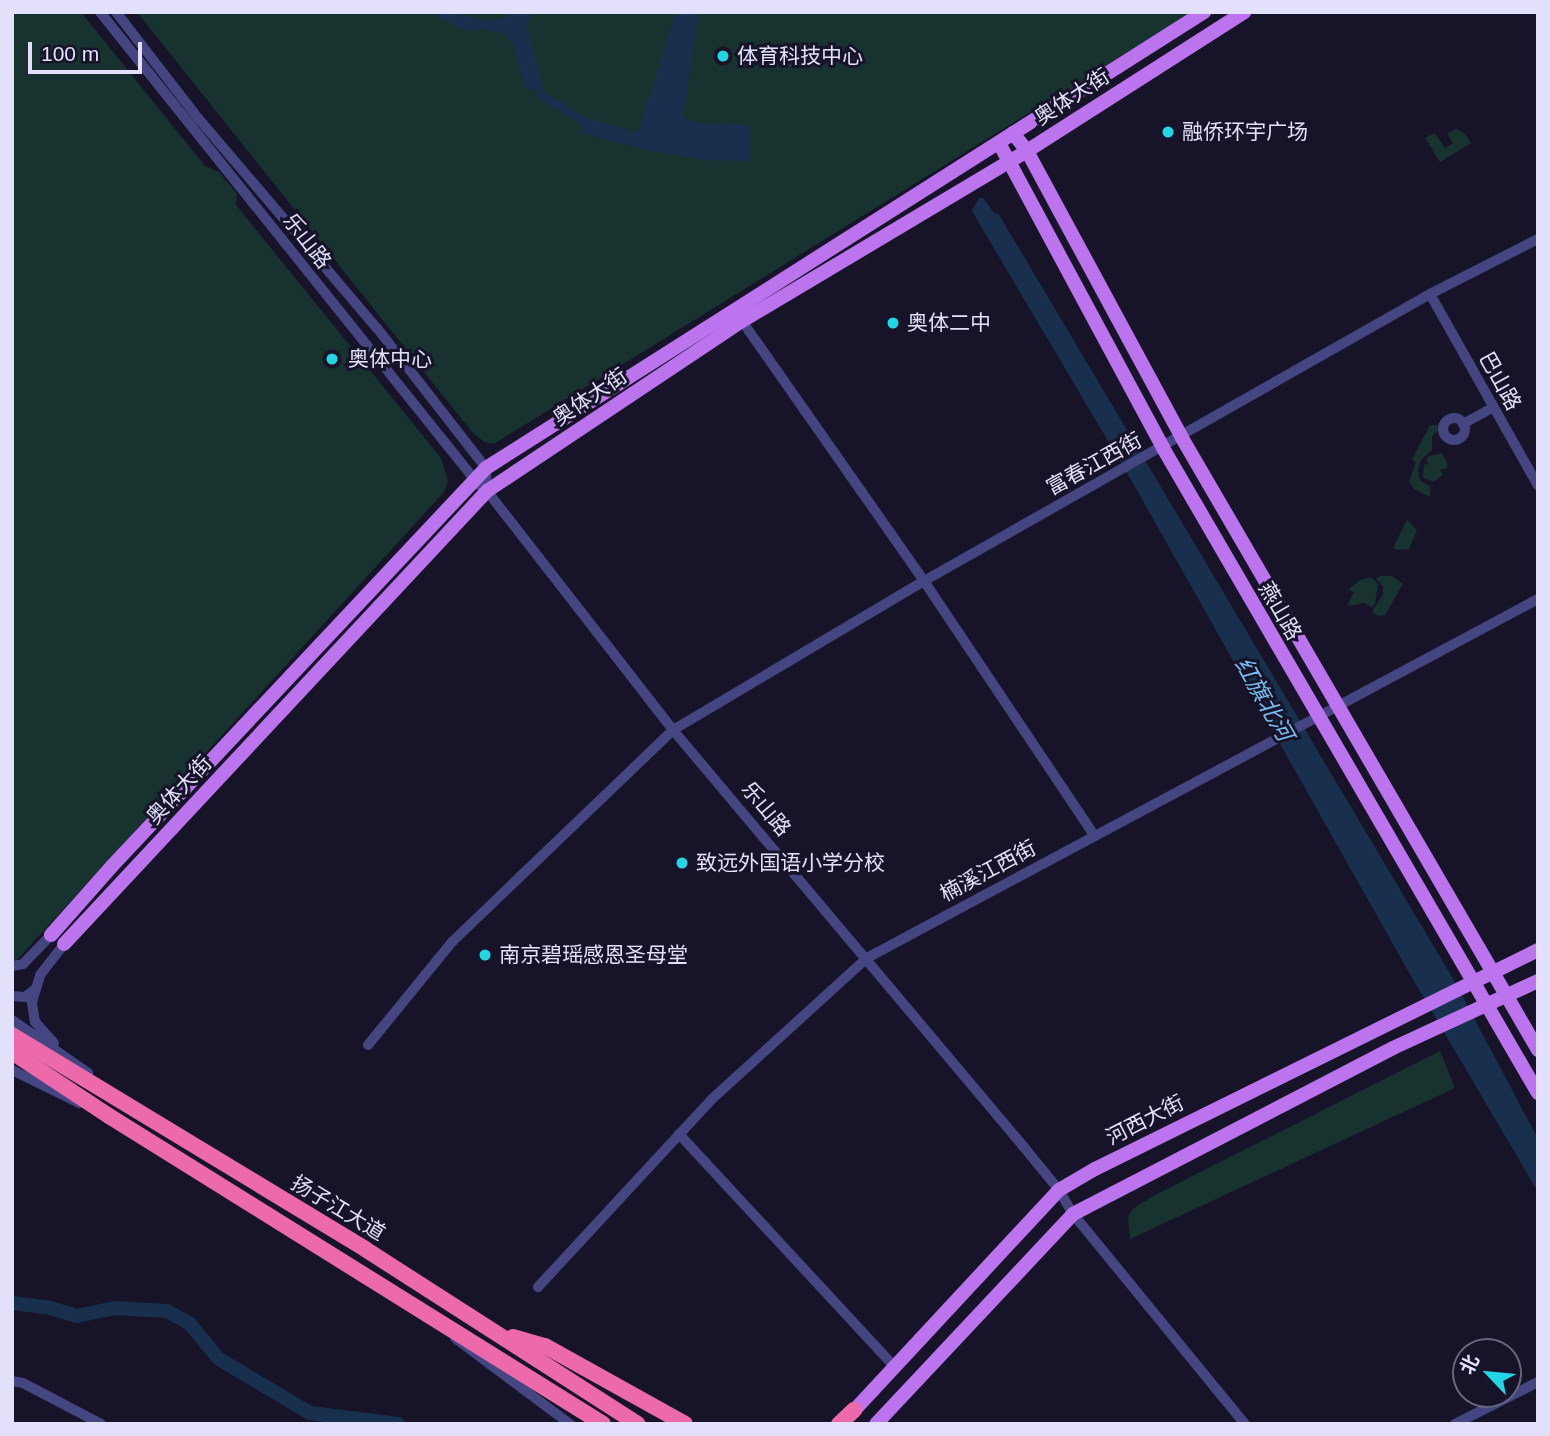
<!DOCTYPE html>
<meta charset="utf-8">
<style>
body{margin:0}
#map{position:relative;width:1550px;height:1436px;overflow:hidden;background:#171429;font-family:Helvetica,"Noto Sans SC",sans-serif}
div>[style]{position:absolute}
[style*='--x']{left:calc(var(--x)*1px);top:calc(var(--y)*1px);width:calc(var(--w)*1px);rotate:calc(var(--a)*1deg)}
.green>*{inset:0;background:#183230}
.water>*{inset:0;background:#182f4e}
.canal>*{height:8px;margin:-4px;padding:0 4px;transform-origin:4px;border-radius:4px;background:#182f4e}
.river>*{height:14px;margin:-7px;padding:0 7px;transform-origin:7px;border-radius:7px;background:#182f4e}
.minor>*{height:10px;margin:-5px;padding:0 5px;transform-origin:5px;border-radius:5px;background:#454582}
.minor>.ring{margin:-5px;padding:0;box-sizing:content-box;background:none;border:10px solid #454582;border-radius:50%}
.major>*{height:14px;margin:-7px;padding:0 7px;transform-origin:7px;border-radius:7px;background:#bc74ee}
.highway>*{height:16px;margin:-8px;padding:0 8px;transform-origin:8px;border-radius:8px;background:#ec69ac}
.dots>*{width:19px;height:19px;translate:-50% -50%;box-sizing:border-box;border:4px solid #171429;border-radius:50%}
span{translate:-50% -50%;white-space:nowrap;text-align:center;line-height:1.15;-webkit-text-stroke:6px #171429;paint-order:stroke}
.poi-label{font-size:21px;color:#e2e0fb}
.left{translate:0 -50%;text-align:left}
.street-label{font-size:21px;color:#e2e0fb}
.water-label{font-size:23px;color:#7abcee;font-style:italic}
.frame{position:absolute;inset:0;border:14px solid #e2e0fb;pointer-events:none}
.north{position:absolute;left:1452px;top:1338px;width:70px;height:70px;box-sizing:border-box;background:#171429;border:2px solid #68667d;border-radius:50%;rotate:296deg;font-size:19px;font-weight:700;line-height:28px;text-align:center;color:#e2e0fb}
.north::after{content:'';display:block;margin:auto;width:24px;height:32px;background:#23d6e4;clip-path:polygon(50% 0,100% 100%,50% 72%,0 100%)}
.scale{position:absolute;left:28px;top:42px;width:114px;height:32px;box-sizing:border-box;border:4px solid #e2e0fb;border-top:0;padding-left:9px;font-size:21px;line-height:24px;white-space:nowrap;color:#e2e0fb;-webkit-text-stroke:5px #171429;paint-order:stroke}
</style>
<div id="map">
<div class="green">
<div style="clip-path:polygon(12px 12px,81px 12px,205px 166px,219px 172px,237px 194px,236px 205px,441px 458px,448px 481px,444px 492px,17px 960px,12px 961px)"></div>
<div style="clip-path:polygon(137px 12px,1192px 12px,494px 444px,484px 442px,472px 432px)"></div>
<div style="clip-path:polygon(1456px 129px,1465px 134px,1471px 143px,1440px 162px,1425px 138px,1435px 133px,1445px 148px,1453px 143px,1447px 134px)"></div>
<div style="clip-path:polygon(1430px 425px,1440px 425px,1440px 429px,1432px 436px,1432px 450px,1421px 460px,1418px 470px,1420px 480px,1430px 487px,1430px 497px,1414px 489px,1409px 482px,1416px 462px,1412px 460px)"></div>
<div style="clip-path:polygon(1442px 453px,1447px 463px,1447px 468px,1440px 470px,1443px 475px,1433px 482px,1423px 477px,1424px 465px,1429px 463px,1426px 460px,1429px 456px)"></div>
<div style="clip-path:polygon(1407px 519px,1417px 530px,1409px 549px,1397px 550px,1393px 548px)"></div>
<div style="clip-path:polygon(1380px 576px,1392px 576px,1403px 584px,1385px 615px,1378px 616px,1372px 612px,1383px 594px,1383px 586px,1376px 579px)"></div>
<div style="clip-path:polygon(1371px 577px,1378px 584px,1375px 604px,1372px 607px,1364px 603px,1347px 606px,1354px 592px,1349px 590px,1351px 587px,1360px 580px)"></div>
<div style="clip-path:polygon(1440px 1051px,1455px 1088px,1130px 1239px,1128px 1217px,1133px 1209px,1151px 1197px)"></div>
</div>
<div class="water">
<div style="clip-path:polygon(428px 12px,452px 12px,485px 21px,504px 18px,513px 12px,532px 12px,525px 30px,525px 47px,535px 87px,529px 90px,526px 88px,514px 46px,504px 34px,447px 21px)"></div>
<div style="clip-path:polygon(676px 12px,699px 12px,683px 117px,697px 123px,750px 125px,750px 161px,706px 160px,646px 150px,581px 133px,582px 122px,630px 134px,639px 130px)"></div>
<div style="clip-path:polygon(979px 198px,983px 198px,995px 214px,998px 213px,1455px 982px,1538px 1139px,1538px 1192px,1411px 976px,1134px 485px,972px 211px)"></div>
</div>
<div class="canal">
<div style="--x:437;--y:12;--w:30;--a:27"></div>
<div style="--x:464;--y:26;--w:18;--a:0"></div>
<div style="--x:515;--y:31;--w:10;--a:11"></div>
<div style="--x:525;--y:33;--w:63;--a:76.2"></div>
<div style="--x:540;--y:94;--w:49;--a:31.8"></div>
<div style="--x:582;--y:120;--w:44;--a:17.2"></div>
</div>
<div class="river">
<div style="--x:12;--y:1303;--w:35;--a:7"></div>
<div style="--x:47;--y:1307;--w:31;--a:17"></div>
<div style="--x:77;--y:1316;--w:39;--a:-12"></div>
<div style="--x:115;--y:1308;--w:52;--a:3.3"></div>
<div style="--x:167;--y:1311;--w:26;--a:29"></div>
<div style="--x:190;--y:1324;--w:45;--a:50.4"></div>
<div style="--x:219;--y:1359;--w:106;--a:30.7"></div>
<div style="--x:310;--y:1413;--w:89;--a:7.1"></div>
</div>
<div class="minor">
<div style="--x:100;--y:12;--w:606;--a:51.3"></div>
<div style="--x:116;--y:12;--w:134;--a:52.3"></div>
<div style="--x:198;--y:118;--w:276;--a:49.6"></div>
<div style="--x:377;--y:328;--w:91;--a:52.1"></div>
<div style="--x:433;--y:400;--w:86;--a:52.1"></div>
<div style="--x:486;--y:468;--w:23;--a:88"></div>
<div style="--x:487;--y:491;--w:303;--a:52.1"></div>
<div style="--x:673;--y:730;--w:544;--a:49.92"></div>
<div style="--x:1023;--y:1146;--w:57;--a:50.7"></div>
<div style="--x:1059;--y:1190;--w:28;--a:60"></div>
<div style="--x:1073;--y:1214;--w:271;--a:50.7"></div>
<div style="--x:1430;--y:294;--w:220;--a:60.6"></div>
<div style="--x:742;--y:321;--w:317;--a:55"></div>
<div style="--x:924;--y:581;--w:307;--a:56.2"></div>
<div class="ring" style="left:1443px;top:418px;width:12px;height:12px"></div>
<div style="--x:1463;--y:424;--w:33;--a:-29"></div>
<div style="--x:12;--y:966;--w:11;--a:-10"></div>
<div style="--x:23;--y:964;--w:40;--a:-46"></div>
<div style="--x:12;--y:996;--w:13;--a:4"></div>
<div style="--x:25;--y:997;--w:11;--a:-38"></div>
<div style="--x:12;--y:1020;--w:93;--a:34.9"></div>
<div style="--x:54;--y:1043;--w:28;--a:-132"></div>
<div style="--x:35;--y:1022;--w:20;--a:-99"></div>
<div style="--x:32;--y:1002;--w:28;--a:-73"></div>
<div style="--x:40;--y:975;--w:39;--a:-52"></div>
<div style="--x:368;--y:1045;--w:133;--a:-50.8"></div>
<div style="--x:452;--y:942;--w:306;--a:-43.8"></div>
<div style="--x:673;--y:730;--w:292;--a:-30.7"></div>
<div style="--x:924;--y:581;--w:582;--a:-29.56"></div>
<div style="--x:1430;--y:294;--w:121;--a:-27"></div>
<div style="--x:12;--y:1070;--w:75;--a:26.2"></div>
<div style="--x:679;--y:1134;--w:316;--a:47.2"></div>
<div style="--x:538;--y:1287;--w:256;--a:-47.2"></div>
<div style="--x:712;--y:1099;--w:210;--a:-42.3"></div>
<div style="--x:867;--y:958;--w:761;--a:-28.15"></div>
<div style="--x:455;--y:1338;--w:144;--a:36.8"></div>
<div style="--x:12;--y:1381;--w:11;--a:10"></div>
<div style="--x:23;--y:1383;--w:88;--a:27.7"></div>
<div style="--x:1455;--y:1424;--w:93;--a:-26.8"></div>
</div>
<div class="major">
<div style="--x:1013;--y:133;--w:23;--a:52"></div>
<div style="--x:1027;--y:151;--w:326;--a:61.6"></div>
<div style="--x:1182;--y:438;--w:708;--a:59.81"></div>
<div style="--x:999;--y:143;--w:346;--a:61.7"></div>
<div style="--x:1163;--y:448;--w:746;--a:59.83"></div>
<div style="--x:51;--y:935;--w:92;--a:-48.5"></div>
<div style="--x:112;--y:866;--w:546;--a:-46.78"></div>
<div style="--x:486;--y:468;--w:851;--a:-32.42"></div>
<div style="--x:64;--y:944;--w:620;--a:-46.96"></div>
<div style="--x:487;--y:491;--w:306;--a:-33.7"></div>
<div style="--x:742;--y:321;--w:332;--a:-30.8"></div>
<div style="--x:1027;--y:151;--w:258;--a:-32.6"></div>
<div style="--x:848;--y:1417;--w:310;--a:-47.1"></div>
<div style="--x:1059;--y:1190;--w:42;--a:-30.3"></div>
<div style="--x:1095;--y:1169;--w:494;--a:-26.3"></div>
<div style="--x:876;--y:1424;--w:288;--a:-46.8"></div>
<div style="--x:1073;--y:1214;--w:360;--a:-27.4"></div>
<div style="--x:1393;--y:1048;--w:160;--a:-24.8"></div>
</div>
<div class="highway">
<div style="--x:12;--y:1035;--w:413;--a:31.2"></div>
<div style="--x:365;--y:1249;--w:324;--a:32.7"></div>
<div style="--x:12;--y:1052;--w:116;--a:33.4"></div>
<div style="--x:109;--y:1116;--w:582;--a:31.94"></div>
<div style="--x:513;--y:1337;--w:33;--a:16"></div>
<div style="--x:545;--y:1346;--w:160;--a:29.1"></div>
<div style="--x:839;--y:1424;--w:21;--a:-43"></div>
</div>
<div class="dots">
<div style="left:723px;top:56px;background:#23d6e4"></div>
<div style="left:1168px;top:132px;background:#23d6e4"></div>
<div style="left:893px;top:323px;background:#23d6e4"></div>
<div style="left:332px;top:359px;background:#23d6e4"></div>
<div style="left:682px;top:863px;background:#23d6e4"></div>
<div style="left:485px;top:955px;background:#23d6e4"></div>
</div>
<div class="poi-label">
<span class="left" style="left:737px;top:56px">体育科技中心</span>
<span class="left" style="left:1182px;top:132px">融侨环宇广场</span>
<span class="left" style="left:907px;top:323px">奥体二中</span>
<span class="left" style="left:348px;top:359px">奥体中心</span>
<span class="left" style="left:696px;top:863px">致远外国语小学分校</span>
<span class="left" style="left:499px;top:955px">南京碧瑶感恩圣母堂</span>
</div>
<div class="street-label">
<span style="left:1072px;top:97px;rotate:-33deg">奥体大街</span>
<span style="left:307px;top:241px;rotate:52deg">乐山路</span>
<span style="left:1500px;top:381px;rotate:61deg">巴山路</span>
<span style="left:590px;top:397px;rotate:-34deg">奥体大街</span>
<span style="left:1094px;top:464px;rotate:-29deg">富春江西街</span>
<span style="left:1280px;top:611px;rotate:60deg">燕山路</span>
<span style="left:179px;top:790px;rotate:-47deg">奥体大街</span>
<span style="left:766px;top:809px;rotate:50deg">乐山路</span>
<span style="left:988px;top:871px;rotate:-28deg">楠溪江西街</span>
<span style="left:1145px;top:1120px;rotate:-27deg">河西大街</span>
<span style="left:338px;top:1208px;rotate:31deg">扬子江大道</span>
</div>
<div class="water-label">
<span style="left:1264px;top:699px;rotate:60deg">红旗北河</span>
</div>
<div class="frame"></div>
<div class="north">北</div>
<div class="scale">100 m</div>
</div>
